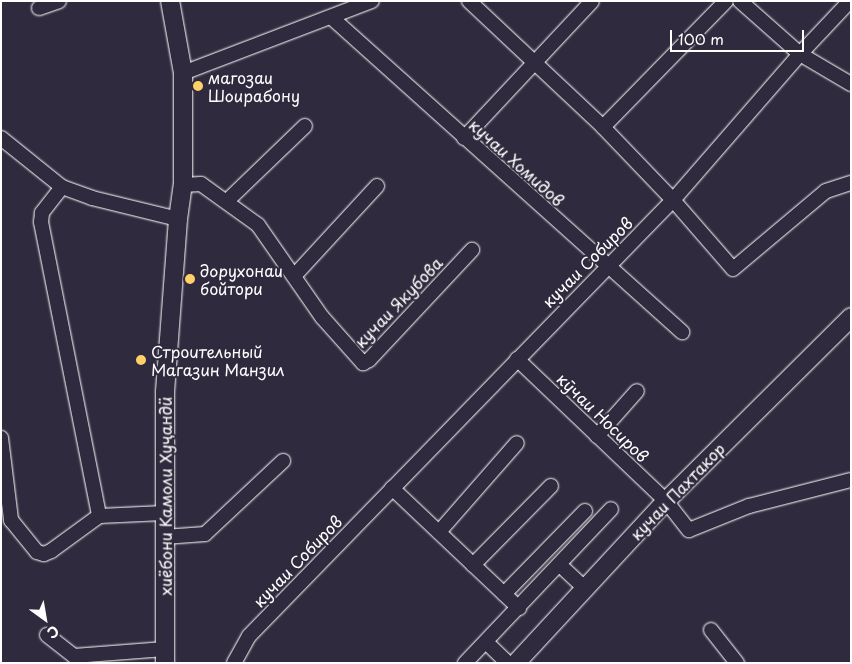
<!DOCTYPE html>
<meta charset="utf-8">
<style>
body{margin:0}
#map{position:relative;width:852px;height:664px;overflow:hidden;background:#2f2a3d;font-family:"Playpen Sans",sans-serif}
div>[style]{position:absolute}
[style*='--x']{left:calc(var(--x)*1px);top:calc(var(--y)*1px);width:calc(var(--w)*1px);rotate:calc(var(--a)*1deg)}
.roads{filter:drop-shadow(0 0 1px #fff) drop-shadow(0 0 1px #fff)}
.minor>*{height:14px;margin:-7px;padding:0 7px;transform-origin:7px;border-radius:7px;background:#2f2a3d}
.major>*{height:18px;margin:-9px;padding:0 9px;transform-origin:9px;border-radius:9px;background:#2f2a3d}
.dots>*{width:14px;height:14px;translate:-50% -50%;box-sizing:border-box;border:2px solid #2f2a3d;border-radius:50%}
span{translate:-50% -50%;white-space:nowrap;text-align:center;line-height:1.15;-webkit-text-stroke:4px #2f2a3d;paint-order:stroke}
.poi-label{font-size:16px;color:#fff}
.left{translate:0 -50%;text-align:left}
.street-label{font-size:16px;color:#fff}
.frame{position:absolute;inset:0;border:2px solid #fff;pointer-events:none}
.north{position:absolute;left:20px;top:594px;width:50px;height:50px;-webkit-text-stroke:4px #2f2a3d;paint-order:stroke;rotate:148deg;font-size:14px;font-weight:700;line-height:20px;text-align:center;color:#fff}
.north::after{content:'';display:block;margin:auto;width:18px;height:22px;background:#fff;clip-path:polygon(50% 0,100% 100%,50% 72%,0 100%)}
.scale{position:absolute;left:670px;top:30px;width:134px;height:22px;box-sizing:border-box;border:2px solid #fff;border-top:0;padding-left:6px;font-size:15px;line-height:18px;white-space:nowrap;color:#fff;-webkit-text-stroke:4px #2f2a3d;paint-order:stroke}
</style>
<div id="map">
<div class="roads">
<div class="minor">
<div style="--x:469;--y:1;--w:184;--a:43.2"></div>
<div style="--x:603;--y:127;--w:101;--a:46.2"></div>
<div style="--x:673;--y:200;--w:91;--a:49"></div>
<div style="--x:733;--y:269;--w:121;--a:-40"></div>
<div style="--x:826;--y:191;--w:26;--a:-18"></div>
<div style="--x:740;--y:1;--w:80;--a:41.5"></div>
<div style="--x:800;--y:54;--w:59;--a:30.5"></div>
<div style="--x:39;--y:8;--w:21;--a:-19"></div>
<div style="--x:331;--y:17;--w:472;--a:41.9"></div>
<div style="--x:183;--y:73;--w:202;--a:-20.9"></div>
<div style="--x:603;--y:127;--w:176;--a:-45.7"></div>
<div style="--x:1;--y:138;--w:78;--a:38.8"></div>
<div style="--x:62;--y:187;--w:32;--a:20"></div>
<div style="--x:92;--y:198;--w:89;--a:13.7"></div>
<div style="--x:464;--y:138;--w:187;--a:-46.9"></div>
<div style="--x:183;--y:185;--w:18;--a:-3"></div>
<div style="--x:201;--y:184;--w:70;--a:35.7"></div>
<div style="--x:258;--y:225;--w:112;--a:55.2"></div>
<div style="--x:322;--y:317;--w:62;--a:48.3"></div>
<div style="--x:363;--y:363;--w:7;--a:-27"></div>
<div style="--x:369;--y:360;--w:151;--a:-46.9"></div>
<div style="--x:62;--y:187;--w:33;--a:128"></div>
<div style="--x:42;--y:213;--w:9;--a:96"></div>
<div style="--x:41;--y:222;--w:300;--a:78.8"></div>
<div style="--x:99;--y:516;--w:65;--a:-2.6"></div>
<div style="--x:227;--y:201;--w:108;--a:-43.9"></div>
<div style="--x:295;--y:275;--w:121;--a:-47.3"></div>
<div style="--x:517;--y:359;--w:206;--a:43.6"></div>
<div style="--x:666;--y:501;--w:37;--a:52"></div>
<div style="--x:689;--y:530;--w:65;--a:-21.8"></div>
<div style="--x:749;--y:506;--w:105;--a:-14.3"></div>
<div style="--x:597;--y:436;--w:60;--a:-48.4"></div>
<div style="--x:1;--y:438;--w:83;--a:83"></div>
<div style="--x:11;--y:520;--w:41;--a:50.9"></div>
<div style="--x:37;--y:552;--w:7;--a:16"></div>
<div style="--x:44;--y:554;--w:8;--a:-23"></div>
<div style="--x:51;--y:551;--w:59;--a:-36.1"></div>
<div style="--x:392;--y:488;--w:175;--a:43.4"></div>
<div style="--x:439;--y:532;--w:118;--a:-48.8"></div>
<div style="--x:164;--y:537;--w:41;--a:-4.2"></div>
<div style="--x:205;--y:534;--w:107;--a:-43.1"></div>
<div style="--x:473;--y:565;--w:111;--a:-45.4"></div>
<div style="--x:561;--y:566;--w:33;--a:43"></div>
<div style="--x:504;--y:594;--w:116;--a:-45.7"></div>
<div style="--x:711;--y:630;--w:42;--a:51.8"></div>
<div style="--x:47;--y:635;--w:34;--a:38"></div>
<div style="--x:74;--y:656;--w:91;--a:-4.4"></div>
<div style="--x:486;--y:642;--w:30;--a:44"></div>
<div style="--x:234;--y:663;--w:31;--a:-61"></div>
<div style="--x:249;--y:636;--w:608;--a:-45.8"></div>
<div style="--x:673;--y:200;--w:194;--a:-49"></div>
<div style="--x:800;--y:54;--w:73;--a:-46.7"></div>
<div style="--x:465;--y:663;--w:212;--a:-46.5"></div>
</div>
<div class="major">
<div style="--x:165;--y:663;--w:271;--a:-90"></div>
<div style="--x:165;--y:392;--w:173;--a:-85.7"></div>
<div style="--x:178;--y:219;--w:34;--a:-82"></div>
<div style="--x:183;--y:185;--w:112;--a:-90"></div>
<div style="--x:183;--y:73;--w:73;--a:-100.2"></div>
<div style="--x:516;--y:663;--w:221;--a:-47.2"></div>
<div style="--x:666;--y:501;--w:261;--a:-44.8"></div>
</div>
</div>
<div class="dots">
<div style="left:198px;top:86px;background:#ffd166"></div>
<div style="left:190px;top:279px;background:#ffd166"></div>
<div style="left:141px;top:360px;background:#ffd166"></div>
</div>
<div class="poi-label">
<span class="left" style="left:208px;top:86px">магозаи<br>Шоирабону</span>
<span class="left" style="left:200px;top:279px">дорухонаи<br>бойтори</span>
<span class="left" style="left:151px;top:360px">Строительный<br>Магазин Манзил</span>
</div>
<div class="street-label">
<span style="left:517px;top:162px;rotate:42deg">кучаи Хомидов</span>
<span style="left:587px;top:262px;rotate:-45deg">кучаи Собиров</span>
<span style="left:398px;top:302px;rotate:-46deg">кучаи Якубова</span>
<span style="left:603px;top:417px;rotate:44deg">кӯчаи Носиров</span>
<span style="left:677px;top:491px;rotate:-46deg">кучаи Пахтакор</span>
<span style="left:165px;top:496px;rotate:-90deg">хиёбони Камоли Хуҷандӣ</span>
<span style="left:297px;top:561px;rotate:-46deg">кучаи Собиров</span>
</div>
<div class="frame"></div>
<div class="north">С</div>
<div class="scale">100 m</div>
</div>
